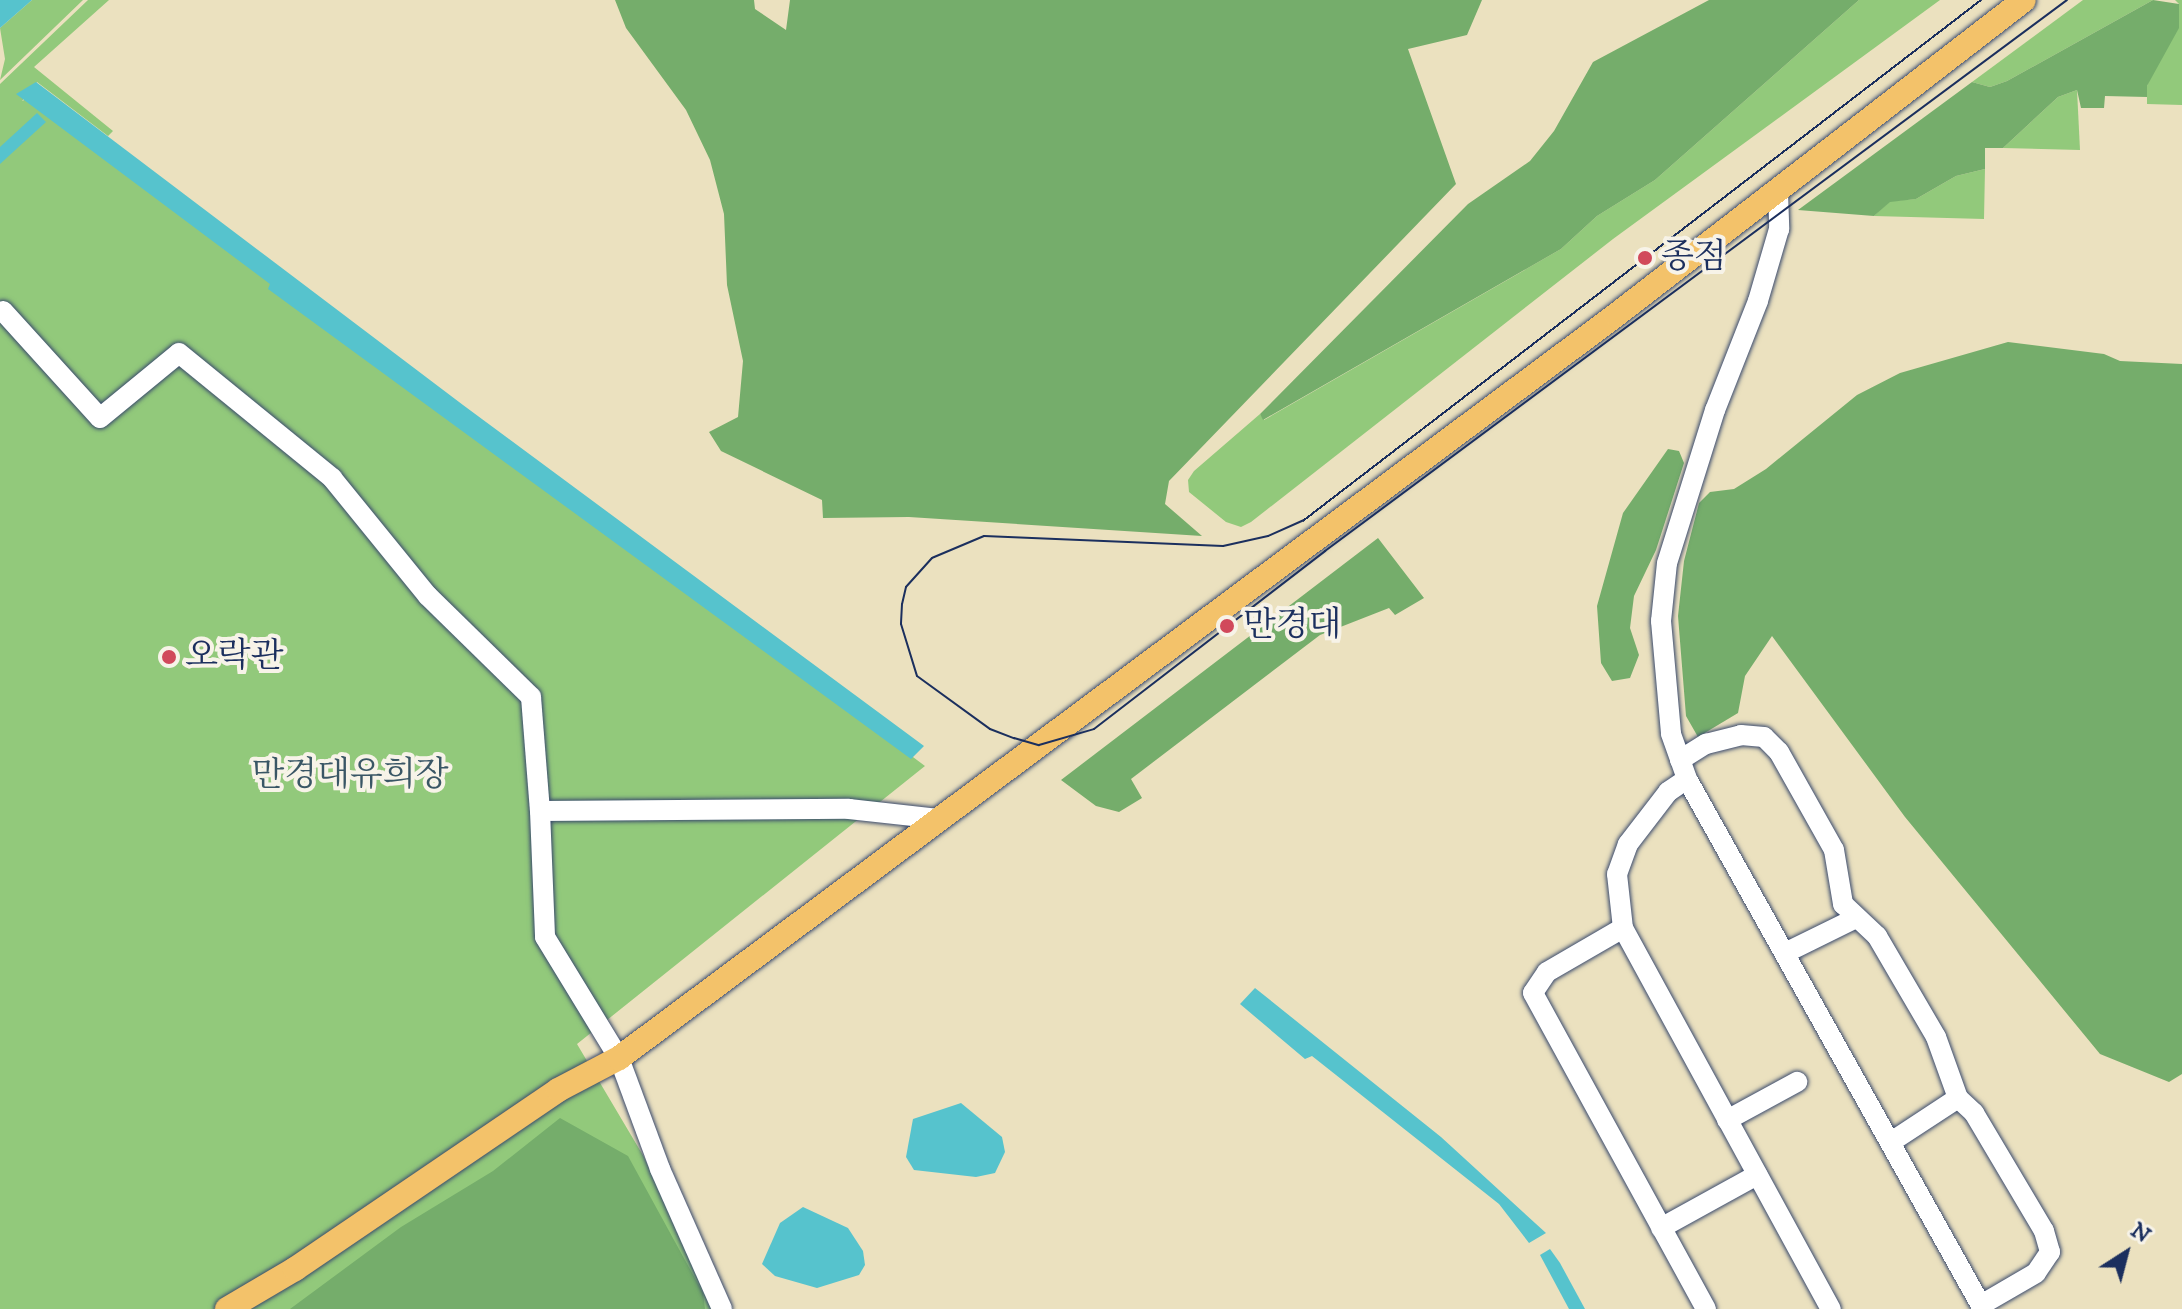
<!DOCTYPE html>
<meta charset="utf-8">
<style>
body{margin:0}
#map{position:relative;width:2182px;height:1309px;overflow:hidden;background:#ebe1bf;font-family:"IM FELL DW Pica","Noto Serif KR",serif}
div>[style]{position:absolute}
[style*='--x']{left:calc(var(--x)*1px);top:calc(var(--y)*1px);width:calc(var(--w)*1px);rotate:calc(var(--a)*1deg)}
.green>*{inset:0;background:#92c97b}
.forest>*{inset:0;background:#75ad6b}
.water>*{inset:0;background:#56c3cd}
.roads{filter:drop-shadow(0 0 2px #3a4a6d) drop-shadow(0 0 2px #3a4a6d)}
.minor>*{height:20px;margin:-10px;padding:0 10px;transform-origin:10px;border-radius:10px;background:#fff}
.major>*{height:24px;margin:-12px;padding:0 12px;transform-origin:12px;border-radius:12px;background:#f3c26a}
.tram>*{height:2px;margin:-1px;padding:0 1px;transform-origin:1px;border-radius:1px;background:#1b2f5e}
.dots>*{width:22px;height:22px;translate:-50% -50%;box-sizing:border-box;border:4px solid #f7f3e8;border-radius:50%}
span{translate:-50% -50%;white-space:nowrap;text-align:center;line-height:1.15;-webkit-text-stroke:8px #f7f3e8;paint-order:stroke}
.poi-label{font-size:34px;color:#1b2f5e}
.left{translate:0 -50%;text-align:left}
.park-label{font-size:34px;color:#395665}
.north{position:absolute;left:2086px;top:1213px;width:80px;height:80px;-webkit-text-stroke:6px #f7f3e8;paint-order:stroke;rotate:36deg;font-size:22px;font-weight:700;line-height:32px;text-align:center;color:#1b2f5e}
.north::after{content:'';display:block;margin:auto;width:28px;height:36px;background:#1b2f5e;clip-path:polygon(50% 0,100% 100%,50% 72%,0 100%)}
</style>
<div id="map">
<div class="green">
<div style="clip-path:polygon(32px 0,83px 0,0 80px,5px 59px,0 28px)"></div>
<div style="clip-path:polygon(88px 0,109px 0,34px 67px,113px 131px,108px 136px,37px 82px,22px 101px,29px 98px,925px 766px,577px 1044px,644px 1157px,713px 1309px,0 1309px,0 84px)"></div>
<div style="clip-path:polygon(1859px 0,1940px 0,1613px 239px,1251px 522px,1241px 527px,1226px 522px,1189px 492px,1188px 480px,1194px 471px,1260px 414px,1264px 420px,1561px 249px,1597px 216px,1655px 180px)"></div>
<div style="clip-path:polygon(2083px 0,2153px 0,2007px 81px,1990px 87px,1972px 82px)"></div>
<div style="clip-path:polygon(2175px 0,2182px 0,2182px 105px,2147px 104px,2147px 86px,2179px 4px)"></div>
<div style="clip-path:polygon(2077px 90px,2080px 150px,2003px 148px,2058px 97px)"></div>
<div style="clip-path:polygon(1985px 169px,1984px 219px,1874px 216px,1890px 201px,1916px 199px,1956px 176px)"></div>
</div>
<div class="forest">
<div style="clip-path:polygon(615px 0,754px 0,755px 9px,786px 30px,790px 0,1482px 0,1467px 35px,1408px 49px,1456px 184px,1169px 481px,1165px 504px,1202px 536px,909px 517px,823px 518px,822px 500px,721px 451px,709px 432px,738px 417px,743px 361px,727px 285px,724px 214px,710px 160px,686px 110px,626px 28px)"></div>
<div style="clip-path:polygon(1709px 0,1859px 0,1655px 180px,1597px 216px,1561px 249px,1263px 420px,1260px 414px,1468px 204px,1530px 161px,1554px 131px,1593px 62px)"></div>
<div style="clip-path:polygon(2153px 0,2179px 4px,2179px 28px,2147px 86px,2147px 97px,2105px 96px,2104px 108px,2081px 108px,2077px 90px,2058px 97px,2003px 148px,1985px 148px,1985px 169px,1956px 176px,1916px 199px,1890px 202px,1874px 216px,1798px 210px,1972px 82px,1990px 87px,2007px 81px)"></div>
<div style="clip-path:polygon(2008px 342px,2104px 354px,2120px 361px,2182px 364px,2182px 1074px,2169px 1082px,2100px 1054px,1905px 817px,1772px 636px,1745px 676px,1738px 713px,1698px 737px,1686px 716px,1678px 616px,1684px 561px,1699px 503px,1710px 492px,1734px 489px,1766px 469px,1857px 395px,1900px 373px)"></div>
<div style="clip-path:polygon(1668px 449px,1679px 451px,1684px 463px,1656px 550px,1634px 596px,1630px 628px,1639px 655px,1630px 678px,1612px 681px,1601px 663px,1597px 606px,1623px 513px)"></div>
<div style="clip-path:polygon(1378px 538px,1424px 598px,1395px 615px,1389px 608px,1320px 635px,1131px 779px,1142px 798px,1119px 812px,1096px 806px,1061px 780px)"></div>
<div style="clip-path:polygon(560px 1118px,628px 1156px,703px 1293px,705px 1309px,290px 1309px,401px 1227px,493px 1171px)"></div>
</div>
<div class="water">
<div style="clip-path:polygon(0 0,32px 0,0 28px)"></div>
<div style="clip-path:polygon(36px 82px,463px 405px,924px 746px,911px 759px,268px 289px,270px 284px,16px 94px)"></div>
<div style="clip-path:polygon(37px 113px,46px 122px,0 164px,0 147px)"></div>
<div style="clip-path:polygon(1255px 988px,1441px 1137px,1546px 1233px,1529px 1243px,1499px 1204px,1312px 1056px,1305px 1059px,1240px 1004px)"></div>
<div style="clip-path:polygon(961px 1103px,1002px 1137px,1005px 1152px,995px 1173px,976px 1177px,914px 1170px,906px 1157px,913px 1119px)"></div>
<div style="clip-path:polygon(803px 1207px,848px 1228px,863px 1251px,865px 1265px,859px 1275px,817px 1288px,775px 1276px,762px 1264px,780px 1223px)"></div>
<div style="clip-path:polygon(1550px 1249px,1560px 1263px,1585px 1309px,1569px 1309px,1540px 1255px)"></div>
</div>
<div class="roads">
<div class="minor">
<div style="--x:1778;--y:192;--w:37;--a:88"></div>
<div style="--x:1779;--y:229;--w:75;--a:106.3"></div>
<div style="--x:1758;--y:301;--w:117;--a:111.5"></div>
<div style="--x:1715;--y:410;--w:160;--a:107.4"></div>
<div style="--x:1667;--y:563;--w:58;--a:95.9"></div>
<div style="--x:1661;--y:621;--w:113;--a:84.9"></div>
<div style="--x:1671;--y:734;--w:48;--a:70.4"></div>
<div style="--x:1687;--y:779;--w:607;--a:60.82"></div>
<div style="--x:3;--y:311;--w:144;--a:47.8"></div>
<div style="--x:100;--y:418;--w:102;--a:-39.4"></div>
<div style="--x:179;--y:353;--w:198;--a:39.2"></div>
<div style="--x:332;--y:478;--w:152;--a:50.9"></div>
<div style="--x:428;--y:596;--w:144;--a:44.4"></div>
<div style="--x:531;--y:697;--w:114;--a:85.5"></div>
<div style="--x:540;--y:811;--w:309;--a:-0.4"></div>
<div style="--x:849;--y:809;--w:92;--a:6.3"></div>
<div style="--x:1680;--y:760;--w:31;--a:-32"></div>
<div style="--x:1706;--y:744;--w:36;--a:-14"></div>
<div style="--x:1741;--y:735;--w:23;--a:5"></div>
<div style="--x:1764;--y:737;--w:21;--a:45"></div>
<div style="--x:1779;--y:752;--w:112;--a:60.7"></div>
<div style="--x:1834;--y:850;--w:55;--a:80.5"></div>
<div style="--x:1843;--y:904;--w:47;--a:43.3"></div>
<div style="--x:1877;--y:936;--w:117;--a:59.7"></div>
<div style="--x:1936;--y:1037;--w:65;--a:70.2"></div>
<div style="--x:1958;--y:1098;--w:22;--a:43"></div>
<div style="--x:1974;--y:1113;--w:137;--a:59.3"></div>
<div style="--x:2044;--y:1231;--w:22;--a:74"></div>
<div style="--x:2050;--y:1252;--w:25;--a:124"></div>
<div style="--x:2036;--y:1273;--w:64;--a:149.8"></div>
<div style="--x:1687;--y:779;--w:23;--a:146"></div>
<div style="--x:1668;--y:792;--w:66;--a:127.6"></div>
<div style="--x:1628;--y:844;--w:32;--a:110"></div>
<div style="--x:1617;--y:874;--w:54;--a:83.7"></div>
<div style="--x:1623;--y:928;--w:434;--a:61.4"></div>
<div style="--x:540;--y:811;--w:126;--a:87.7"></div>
<div style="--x:545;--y:937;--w:142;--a:58.6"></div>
<div style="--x:619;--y:1058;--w:118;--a:69.7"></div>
<div style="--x:660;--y:1169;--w:153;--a:66.1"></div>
<div style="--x:1623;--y:928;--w:88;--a:149.9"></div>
<div style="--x:1547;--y:972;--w:25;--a:124"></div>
<div style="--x:1533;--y:993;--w:360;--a:61.3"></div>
<div style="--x:1785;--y:953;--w:79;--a:-26.2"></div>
<div style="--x:1727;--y:1120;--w:80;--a:-28.5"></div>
<div style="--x:1891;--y:1142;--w:80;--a:-33.3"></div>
<div style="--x:1661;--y:1228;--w:110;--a:-28.9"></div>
</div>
<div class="major">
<div style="--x:227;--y:1309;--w:79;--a:-30.5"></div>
<div style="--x:295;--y:1269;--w:318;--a:-34.2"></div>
<div style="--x:558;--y:1090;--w:69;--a:-27.7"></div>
<div style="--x:619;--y:1058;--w:1243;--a:-36.69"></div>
<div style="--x:1616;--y:315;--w:515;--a:-37.67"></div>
</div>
</div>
<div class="tram">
<div style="--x:1981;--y:0;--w:854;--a:142.47"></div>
<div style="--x:1304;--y:520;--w:39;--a:156"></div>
<div style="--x:1268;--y:536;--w:46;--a:167.5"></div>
<div style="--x:1223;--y:546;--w:239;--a:-177.6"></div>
<div style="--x:984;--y:536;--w:56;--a:157.1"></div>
<div style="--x:932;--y:558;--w:39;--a:132"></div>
<div style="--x:906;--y:587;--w:17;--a:103"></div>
<div style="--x:902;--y:604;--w:20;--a:93"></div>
<div style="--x:901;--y:624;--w:54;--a:72.9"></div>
<div style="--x:917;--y:676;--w:90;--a:36"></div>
<div style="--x:990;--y:729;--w:26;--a:21"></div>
<div style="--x:1014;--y:738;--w:26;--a:16"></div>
<div style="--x:1039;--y:745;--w:57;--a:-16.2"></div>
<div style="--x:1094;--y:729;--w:292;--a:-37.6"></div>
<div style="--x:1325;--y:551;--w:924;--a:-36.6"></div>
</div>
<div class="dots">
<div style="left:1645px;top:258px;background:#d1495b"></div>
<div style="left:1227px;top:626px;background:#d1495b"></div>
<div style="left:169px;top:657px;background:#d1495b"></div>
</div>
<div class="poi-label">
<span class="left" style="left:1661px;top:258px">종점</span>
<span class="left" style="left:1243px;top:626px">만경대</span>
<span class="left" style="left:185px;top:657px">오락관</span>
</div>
<div class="park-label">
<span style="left:350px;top:776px">만경대유희장</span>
</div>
<div class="north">N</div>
</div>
